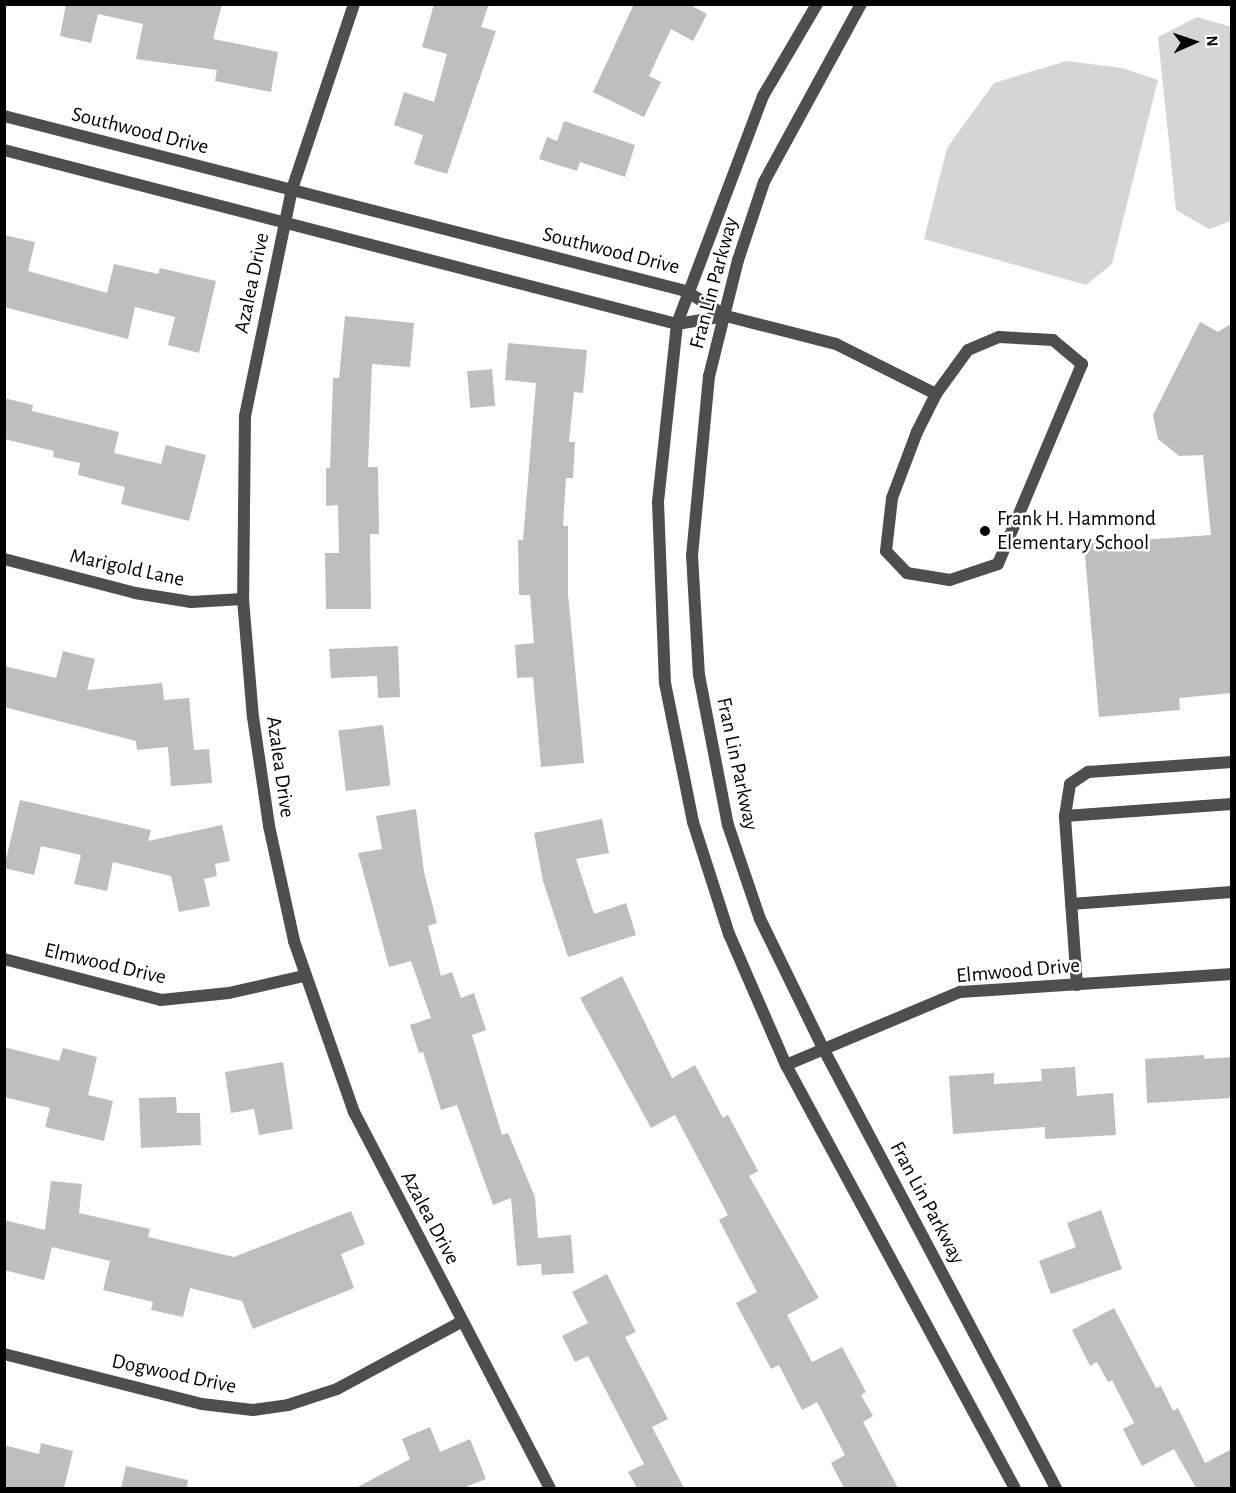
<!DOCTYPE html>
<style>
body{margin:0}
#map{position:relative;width:1236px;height:1493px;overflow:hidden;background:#fff;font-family:"Alegreya Sans",sans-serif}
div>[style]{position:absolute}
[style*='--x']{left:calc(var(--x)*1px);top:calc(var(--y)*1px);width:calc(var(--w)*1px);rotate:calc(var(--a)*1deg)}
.green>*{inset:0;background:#d5d5d5}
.building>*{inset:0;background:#bebebe;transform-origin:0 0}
.service>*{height:12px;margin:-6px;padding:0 6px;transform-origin:6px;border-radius:6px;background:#4e4e4e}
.minor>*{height:12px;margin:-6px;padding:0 6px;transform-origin:6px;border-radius:6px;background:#4e4e4e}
.tertiary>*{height:12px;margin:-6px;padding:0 6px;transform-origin:6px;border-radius:6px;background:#4e4e4e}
.dots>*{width:16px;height:16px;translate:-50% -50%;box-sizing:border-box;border:3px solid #fff;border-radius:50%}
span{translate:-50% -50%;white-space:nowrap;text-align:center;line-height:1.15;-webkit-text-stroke:5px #fff;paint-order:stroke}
.street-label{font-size:21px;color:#000}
.poi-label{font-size:21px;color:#000}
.left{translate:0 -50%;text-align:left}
.frame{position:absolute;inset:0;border:6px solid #000;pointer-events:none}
.north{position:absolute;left:1164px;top:12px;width:60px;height:60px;-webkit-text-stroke:4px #fff;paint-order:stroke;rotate:87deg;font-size:16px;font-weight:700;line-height:24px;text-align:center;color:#000}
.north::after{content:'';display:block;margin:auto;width:21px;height:27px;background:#000;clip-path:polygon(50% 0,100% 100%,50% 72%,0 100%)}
</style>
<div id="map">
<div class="green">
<div style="clip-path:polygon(1197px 17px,1231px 27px,1231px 221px,1209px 229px,1176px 210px,1158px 37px)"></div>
<div style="clip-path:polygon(1066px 61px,1122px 68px,1158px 80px,1112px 264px,1086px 285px,924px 239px,947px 148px,994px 83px)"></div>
</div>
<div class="building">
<div style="clip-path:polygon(66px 4px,222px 4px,213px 39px,278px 52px,271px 92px,215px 81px,217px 70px,136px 59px,143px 24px,98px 14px,91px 43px,60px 36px)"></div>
<div style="clip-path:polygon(434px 4px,489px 4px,481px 27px,496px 31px,447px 174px,414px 164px,423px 135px,394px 125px,404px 92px,434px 102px,447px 54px,422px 47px)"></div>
<div style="clip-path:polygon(634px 4px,688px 4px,707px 14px,693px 41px,671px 29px,649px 76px,661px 82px,644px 117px,593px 92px)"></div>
<div style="clip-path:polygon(564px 121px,635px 145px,625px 177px,580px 162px,577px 171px,539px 159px,547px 137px,557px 141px)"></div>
<div style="clip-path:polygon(4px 235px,35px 242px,28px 271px,107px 293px,114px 264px,158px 274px,160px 268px,216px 281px,199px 353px,168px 345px,175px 317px,135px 307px,128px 339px,4px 307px)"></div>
<div style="clip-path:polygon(345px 316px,414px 323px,410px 367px,372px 364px,368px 467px,378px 467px,379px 534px,370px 534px,371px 609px,326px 609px,325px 553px,339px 553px,338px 505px,326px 506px,326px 468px,330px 468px,333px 378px,339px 378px)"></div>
<div style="clip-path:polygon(1200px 322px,1218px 332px,1232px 323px,1232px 693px,1179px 698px,1180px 710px,1099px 717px,1084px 544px,1211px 535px,1203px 455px,1179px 456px,1158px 439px,1153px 415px)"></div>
<div style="clip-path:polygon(508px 343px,587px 350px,583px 393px,574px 392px,569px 442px,575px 442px,573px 478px,566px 478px,563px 526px,568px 526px,568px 594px,584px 763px,541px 767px,533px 677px,517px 678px,515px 645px,534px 643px,530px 595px,519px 595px,518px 540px,523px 540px,536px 383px,505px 380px)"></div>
<div style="left:492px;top:369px;width:37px;height:25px;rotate:85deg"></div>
<div style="clip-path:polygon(4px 398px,33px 405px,32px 411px,119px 432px,114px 453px,161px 464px,166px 445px,206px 455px,189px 521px,121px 504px,125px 487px,78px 475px,80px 463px,53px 457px,54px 451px,4px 439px)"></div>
<div style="clip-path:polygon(398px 646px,400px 697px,378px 698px,377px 676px,331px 678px,329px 649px)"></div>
<div style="clip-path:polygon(63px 651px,95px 659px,87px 690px,162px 683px,164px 700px,189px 698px,194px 750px,209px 749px,212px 783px,171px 786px,168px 747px,137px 750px,136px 741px,4px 707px,4px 666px,56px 678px)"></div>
<div style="left:383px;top:725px;width:61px;height:45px;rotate:83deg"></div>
<div style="clip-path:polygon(20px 800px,151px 830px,148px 841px,222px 825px,230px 861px,215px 864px,217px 876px,204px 879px,210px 906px,179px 912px,171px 876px,113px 862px,107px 891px,74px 884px,81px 855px,41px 846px,34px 875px,4px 868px)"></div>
<div style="clip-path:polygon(416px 809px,424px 872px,437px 923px,428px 926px,441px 976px,452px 972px,461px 998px,474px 993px,486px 1030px,472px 1035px,502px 1135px,508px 1133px,535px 1197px,538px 1238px,571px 1235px,574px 1273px,542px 1275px,541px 1264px,517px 1266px,511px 1198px,493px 1205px,457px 1105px,441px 1110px,423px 1052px,419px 1053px,410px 1025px,431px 1018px,411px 961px,389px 967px,358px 853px,382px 849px,376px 816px)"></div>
<div style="clip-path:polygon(602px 819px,609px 853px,576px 859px,594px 914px,626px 903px,636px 935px,568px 957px,543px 881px,534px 833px)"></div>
<div style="clip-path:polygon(622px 976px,672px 1078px,695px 1065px,723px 1118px,728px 1115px,758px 1171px,749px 1176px,819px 1298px,787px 1315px,812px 1362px,842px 1347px,866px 1392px,861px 1395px,873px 1416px,863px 1422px,898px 1488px,844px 1488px,831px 1463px,845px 1455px,817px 1402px,802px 1410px,779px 1365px,771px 1369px,736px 1303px,757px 1292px,719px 1220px,728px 1215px,675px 1115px,651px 1128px,580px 998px)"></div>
<div style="clip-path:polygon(4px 1047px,59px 1061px,63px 1048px,97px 1057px,88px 1095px,113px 1101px,104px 1141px,45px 1127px,50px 1108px,4px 1097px)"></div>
<div style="clip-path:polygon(1204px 1055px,1204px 1059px,1232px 1057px,1232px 1098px,1147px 1103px,1145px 1059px)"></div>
<div style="clip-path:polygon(283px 1062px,293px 1129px,259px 1135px,254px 1109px,231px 1113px,225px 1072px)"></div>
<div style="clip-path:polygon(1075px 1067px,1077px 1096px,1113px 1093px,1116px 1135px,1045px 1139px,1045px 1127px,953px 1134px,949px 1076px,994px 1073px,994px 1084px,1042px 1081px,1041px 1069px)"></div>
<div style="clip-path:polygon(176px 1097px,177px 1113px,200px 1113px,201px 1145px,141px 1148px,139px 1098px)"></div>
<div style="clip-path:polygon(51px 1181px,82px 1184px,79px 1213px,150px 1229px,148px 1237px,234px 1257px,351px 1211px,365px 1244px,341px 1254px,354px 1288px,253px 1329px,242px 1301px,190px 1288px,183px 1317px,151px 1310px,153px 1302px,103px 1290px,110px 1261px,52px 1247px,44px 1280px,4px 1270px,4px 1220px,45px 1230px)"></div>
<div style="clip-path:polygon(1101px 1210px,1122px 1269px,1051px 1294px,1039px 1261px,1076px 1247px,1067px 1223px)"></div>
<div style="clip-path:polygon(607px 1274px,636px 1332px,625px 1337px,668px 1419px,652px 1427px,684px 1488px,637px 1488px,628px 1472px,644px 1464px,588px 1356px,575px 1362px,562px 1336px,588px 1323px,572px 1292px)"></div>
<div style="clip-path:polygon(1114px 1308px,1156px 1388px,1161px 1386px,1173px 1411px,1178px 1408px,1205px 1463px,1232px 1449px,1232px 1488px,1196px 1488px,1174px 1449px,1142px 1466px,1123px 1429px,1134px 1423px,1112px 1380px,1108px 1382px,1097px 1362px,1090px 1366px,1072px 1330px)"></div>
<div style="clip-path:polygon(430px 1427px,440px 1452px,470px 1439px,486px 1479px,463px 1488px,356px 1488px,410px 1459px,402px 1439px)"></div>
<div style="clip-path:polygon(41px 1443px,73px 1451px,64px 1488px,4px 1488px,4px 1445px,39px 1454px)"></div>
<div style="clip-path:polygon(126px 1466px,188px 1480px,187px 1488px,121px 1488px)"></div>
</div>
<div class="service">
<div style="--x:726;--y:316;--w:114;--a:14.3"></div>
<div style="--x:836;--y:344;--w:112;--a:26.6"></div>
<div style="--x:999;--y:337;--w:54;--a:3.2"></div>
<div style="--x:1053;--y:340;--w:38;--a:40"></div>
<div style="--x:1082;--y:364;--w:217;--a:112.8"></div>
<div style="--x:998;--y:564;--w:51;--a:161.6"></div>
<div style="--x:950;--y:580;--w:44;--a:-170.8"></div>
<div style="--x:907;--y:573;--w:30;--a:-134"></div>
<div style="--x:886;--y:551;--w:53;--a:-83.5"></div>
<div style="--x:892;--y:498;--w:71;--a:-69.3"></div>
<div style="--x:917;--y:432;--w:42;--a:-63.4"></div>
<div style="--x:936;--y:394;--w:54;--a:-54"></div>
<div style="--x:968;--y:350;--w:34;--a:-23"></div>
<div style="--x:1065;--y:816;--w:167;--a:-4.1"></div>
<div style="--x:1071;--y:904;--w:161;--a:-4.3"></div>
<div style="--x:1077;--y:985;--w:169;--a:-94.1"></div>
<div style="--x:1065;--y:816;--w:32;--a:-81"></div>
<div style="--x:1070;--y:784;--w:22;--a:-34"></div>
<div style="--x:1088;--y:772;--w:144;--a:-4"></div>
</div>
<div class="minor">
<div style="--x:354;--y:4;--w:195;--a:108.5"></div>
<div style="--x:292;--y:189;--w:232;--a:101.7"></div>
<div style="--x:245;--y:416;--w:183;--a:90.6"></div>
<div style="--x:243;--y:599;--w:118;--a:85.2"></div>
<div style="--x:253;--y:717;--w:110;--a:81.6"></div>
<div style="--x:269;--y:826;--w:118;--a:77.7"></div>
<div style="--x:294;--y:941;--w:181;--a:70.7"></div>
<div style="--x:354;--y:1112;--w:424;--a:62.5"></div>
<div style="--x:4;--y:559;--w:135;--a:14.5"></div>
<div style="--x:135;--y:593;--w:57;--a:9.1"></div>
<div style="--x:191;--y:602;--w:52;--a:-3.3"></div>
<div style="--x:4;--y:959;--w:162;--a:14.6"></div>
<div style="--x:161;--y:1000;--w:68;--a:-5.9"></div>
<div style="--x:229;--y:993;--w:77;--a:-12.8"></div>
<div style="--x:786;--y:1065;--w:189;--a:-22.8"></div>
<div style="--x:960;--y:992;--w:273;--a:-3.8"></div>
<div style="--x:4;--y:1354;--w:204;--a:14.2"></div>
<div style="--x:202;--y:1404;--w:51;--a:6.7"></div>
<div style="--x:253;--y:1410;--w:35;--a:-8"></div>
<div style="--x:288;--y:1405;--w:52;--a:-18.1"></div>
<div style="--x:337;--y:1389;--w:143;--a:-28.4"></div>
</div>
<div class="tertiary">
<div style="--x:817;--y:4;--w:107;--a:120.4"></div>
<div style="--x:763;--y:96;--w:244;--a:110.7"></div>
<div style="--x:677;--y:324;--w:179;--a:96.1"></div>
<div style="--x:658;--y:502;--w:181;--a:87.8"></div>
<div style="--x:665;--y:683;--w:142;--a:78.6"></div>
<div style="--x:693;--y:822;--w:118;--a:72.2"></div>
<div style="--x:729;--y:934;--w:143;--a:66.5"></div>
<div style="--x:786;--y:1065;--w:481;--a:61.6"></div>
<div style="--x:861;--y:4;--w:203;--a:118.6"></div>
<div style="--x:764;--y:182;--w:82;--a:108.4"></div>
<div style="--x:738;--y:260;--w:120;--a:104"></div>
<div style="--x:709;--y:376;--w:180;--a:95.4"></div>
<div style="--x:692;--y:555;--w:120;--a:86.7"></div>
<div style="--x:699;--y:675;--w:153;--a:79.1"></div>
<div style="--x:728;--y:825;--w:99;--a:71.2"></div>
<div style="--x:760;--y:919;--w:146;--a:64"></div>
<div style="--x:824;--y:1050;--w:496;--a:62.1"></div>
<div style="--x:4;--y:116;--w:704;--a:14.39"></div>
<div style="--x:686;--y:291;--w:47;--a:32"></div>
<div style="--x:4;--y:150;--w:695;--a:14.5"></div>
<div style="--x:677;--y:324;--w:50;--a:-9.3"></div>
</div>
<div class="dots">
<div style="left:985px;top:531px;background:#000"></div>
</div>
<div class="street-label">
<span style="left:140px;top:131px;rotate:14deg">Southwood Drive</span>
<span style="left:611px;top:251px;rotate:14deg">Southwood Drive</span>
<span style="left:252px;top:283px;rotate:-78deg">Azalea Drive</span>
<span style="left:714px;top:283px;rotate:-75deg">Fran Lin Parkway</span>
<span style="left:127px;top:568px;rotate:12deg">Marigold Lane</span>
<span style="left:737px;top:764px;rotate:78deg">Fran Lin Parkway</span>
<span style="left:280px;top:767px;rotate:82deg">Azalea Drive</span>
<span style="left:105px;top:964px;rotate:13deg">Elmwood Drive</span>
<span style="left:1018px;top:971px;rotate:-5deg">Elmwood Drive</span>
<span style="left:927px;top:1203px;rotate:62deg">Fran Lin Parkway</span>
<span style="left:430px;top:1218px;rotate:62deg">Azalea Drive</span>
<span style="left:174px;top:1374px;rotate:12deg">Dogwood Drive</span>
</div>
<div class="poi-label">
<span class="left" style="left:997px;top:531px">Frank H. Hammond<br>Elementary School</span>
</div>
<div class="frame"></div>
<div class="north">N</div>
</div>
